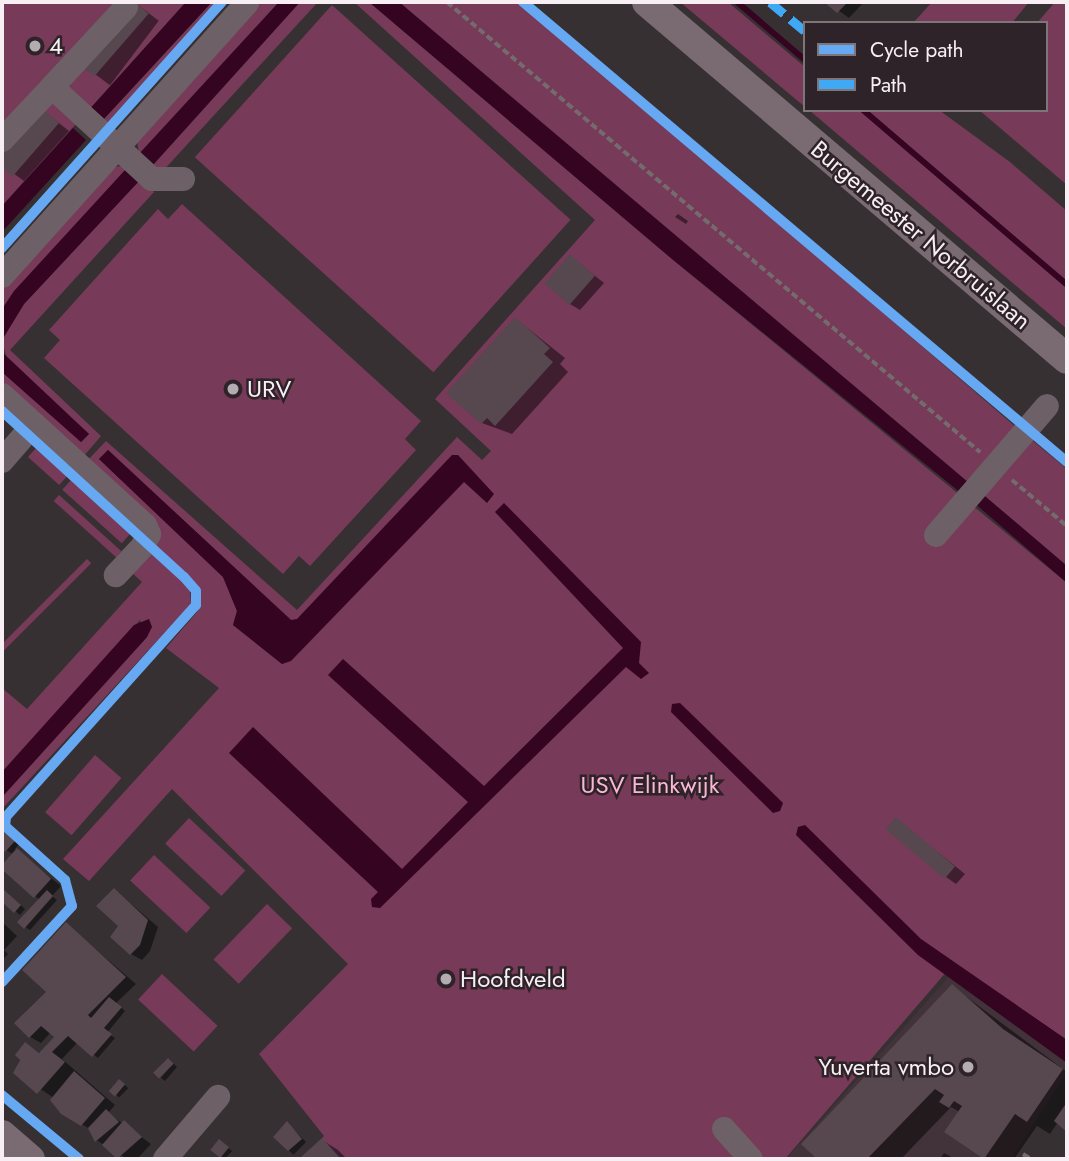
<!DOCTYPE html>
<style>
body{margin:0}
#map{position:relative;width:1069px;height:1161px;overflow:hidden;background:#363033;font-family:Jost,sans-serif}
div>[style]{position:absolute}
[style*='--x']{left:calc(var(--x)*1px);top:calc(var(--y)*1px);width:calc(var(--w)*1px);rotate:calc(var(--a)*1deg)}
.built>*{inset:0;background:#423239}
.green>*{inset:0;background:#773a59;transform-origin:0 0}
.water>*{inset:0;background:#340420}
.shadow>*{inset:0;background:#0007;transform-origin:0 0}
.stream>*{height:6px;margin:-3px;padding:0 3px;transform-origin:3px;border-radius:3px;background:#340420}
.building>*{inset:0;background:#57474f;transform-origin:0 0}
.path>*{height:3.5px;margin-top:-1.75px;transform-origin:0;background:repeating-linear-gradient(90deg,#736b6e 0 7px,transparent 0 10.5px)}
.minor>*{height:24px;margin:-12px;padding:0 12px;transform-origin:12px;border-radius:12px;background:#6d6167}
.major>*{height:30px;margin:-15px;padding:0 15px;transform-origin:15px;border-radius:15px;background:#7a6b72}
.quiet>*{height:9px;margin-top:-4.5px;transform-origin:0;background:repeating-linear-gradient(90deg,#3fa9f5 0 18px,transparent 0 27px)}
.cycleway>*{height:10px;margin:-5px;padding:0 5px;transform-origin:5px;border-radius:5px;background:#66a8f1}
.dots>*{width:19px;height:19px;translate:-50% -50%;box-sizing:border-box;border:4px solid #2e2328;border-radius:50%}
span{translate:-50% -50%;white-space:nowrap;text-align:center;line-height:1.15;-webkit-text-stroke:5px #2e2328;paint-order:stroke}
.poi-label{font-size:24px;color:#f7eff3}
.left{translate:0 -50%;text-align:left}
.right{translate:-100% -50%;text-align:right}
.street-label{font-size:24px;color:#f7eff3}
.park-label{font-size:24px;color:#fab6d5}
.frame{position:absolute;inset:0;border:4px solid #f7eff3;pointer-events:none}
.legend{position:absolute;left:803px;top:21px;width:245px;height:91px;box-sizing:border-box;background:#2e2328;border:2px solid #7e7579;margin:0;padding:9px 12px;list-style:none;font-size:21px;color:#f7eff3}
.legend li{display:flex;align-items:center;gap:14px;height:35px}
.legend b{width:35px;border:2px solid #7e7579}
</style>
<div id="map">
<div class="built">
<div style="clip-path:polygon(953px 972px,1067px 1062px,1067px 1072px,1011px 1159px,786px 1159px)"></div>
</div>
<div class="green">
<div style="clip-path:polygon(2px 2px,186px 2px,2px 206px)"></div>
<div style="clip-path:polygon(212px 2px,217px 2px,106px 124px,102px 121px)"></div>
<div style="clip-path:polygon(262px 2px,279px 2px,139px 154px,137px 140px)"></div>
<div style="clip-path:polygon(300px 2px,318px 2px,161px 173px,152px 166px)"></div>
<div style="clip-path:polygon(evenodd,354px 2px,369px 2px,672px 259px,1067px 583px,1067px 1040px,954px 963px,785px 1159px,303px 1159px,324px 1136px,259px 1054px,348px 964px,172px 789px,89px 881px,63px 859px,219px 688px,166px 648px,197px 612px,201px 593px,195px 583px,155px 545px,87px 461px,106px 441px,297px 610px,457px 437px,482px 460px,491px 451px,435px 399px,595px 220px,354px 2px,108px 450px,291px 620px,297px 620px,282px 664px,233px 625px,237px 611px,223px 577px,99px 459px,108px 450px)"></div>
<div style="clip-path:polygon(399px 2px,522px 2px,1017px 428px,969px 483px)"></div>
<div style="clip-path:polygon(680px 2px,728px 2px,805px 67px,805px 107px)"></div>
<div style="clip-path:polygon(932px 2px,1029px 2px,1012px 23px,913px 23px)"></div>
<div style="clip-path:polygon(1055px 2px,1067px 2px,1067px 185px,979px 110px,1046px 110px,1046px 23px,1037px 23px)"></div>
<div style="left:332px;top:5px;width:321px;height:205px;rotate:42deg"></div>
<div style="clip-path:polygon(809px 110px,939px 110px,1010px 162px,1067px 211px,1067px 329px)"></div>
<div style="clip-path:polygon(120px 166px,126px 169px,2px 309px,2px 287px,112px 168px)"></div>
<div style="clip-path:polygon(140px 180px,154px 192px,10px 350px,101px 436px,83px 457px,2px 383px,2px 372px,81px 442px,89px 434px,7px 360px,2px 340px,24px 304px)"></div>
<div style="clip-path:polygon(182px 204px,421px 421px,405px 439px,416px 450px,310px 566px,299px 556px,283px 574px,44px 358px,60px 340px,49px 330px,158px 209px,168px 219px)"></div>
<div style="clip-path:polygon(1027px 436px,1067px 469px,1067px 566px,980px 492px)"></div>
<div style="left:36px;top:448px;width:42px;height:12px;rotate:42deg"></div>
<div style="left:71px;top:480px;width:80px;height:13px;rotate:42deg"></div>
<div style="left:59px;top:495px;width:84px;height:8px;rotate:42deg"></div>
<div style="clip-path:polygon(149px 551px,190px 589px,191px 604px,2px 809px,2px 797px,147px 637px,140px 620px,2px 772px,2px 688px,27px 709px,142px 582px,130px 571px)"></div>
<div style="left:87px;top:559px;width:6px;height:127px;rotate:45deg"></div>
<div style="left:95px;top:755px;width:35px;height:76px;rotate:41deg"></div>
<div style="left:189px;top:818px;width:77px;height:35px;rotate:43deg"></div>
<div style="left:154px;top:855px;width:77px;height:35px;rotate:43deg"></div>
<div style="left:267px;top:904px;width:35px;height:77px;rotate:44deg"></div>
<div style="left:162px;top:974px;width:76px;height:35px;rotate:43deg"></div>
</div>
<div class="water">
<div style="clip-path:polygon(186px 2px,212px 2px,102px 121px,89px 110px)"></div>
<div style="clip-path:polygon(279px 2px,300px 2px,152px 166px,139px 154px)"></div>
<div style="clip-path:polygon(369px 2px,399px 2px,969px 483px,961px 493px,672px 259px)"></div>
<div style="clip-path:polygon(73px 128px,86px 140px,2px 232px,2px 206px)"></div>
<div style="clip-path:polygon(126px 169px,140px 180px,24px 304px,2px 340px,2px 309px,14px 291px)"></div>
<div style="clip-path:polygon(2px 352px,89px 434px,81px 442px,2px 372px)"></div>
<div style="clip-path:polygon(108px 450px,291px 620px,297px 619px,452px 455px,458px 455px,494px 494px,487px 503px,464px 482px,291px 661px,282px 664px,233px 625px,237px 611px,223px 577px,99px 459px)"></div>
<div style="clip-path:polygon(980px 492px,1067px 566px,1067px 583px,972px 501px)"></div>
<div style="clip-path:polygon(504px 503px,641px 642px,639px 663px,649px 673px,641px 679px,626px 667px,380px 908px,372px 907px,371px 899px,378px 892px,229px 753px,253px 727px,402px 869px,468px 802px,328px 675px,343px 659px,484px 786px,623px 648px,495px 512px)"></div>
<div style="clip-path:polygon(149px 619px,152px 627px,147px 637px,2px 797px,2px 772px,134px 625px)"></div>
<div style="clip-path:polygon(680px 703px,783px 803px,780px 811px,773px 813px,671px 712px,672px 704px)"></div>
<div style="clip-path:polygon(805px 825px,921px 939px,1067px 1040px,1067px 1063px,918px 955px,796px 835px,798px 827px)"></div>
</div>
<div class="shadow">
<div style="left:134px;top:2px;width:31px;height:81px;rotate:37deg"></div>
<div style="clip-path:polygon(827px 2px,864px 2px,849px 18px)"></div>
<div style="clip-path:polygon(40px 108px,69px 131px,24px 181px,2px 165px,2px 150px)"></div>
<div style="clip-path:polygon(678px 214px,688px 221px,686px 224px,675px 217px)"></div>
<div style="clip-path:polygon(570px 256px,604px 283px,580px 310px,570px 304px)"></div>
<div style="clip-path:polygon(516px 319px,565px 358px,560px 364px,568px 372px,512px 434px,482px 423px)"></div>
<div style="clip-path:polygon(896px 819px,965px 874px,956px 884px,946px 877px)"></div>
<div style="clip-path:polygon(4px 833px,19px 844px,15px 849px,61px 886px,52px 896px,57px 900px,30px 930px,25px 927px,40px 900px,2px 867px,14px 855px,2px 847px)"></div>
<div style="clip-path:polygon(2px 888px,25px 909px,20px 915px,2px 900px)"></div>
<div style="clip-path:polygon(115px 890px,158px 927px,150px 951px,142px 960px,131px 954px)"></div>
<div style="clip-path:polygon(2px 922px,17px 936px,4px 950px,8px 954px,2px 960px)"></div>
<div style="clip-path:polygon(66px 924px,136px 984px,116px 1003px,125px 1011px,107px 1033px,115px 1038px,98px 1058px,78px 1042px,62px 1059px,115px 1105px,108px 1113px,151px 1144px,137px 1159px,127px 1159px,93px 1138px,90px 1129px,63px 1113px,54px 1098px,15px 1072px,26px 1044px,41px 1054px,56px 1037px,51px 1032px,41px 1043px,30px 1037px,48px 992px)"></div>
<div style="clip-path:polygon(952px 986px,1067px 1072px,1067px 1128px,1058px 1122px,1050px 1134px,1037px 1126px,1014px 1159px,989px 1159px,947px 1131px,960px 1112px,951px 1107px,901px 1159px,820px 1159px,803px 1144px)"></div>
<div style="clip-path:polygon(173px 1063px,177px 1067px,165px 1081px,161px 1078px)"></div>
<div style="left:124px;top:1084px;width:6px;height:13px;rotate:45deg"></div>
<div style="left:287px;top:1123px;width:27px;height:18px;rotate:45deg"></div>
<div style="clip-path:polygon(322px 1140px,338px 1150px,347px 1159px,305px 1159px)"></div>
<div style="clip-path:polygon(224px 1144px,232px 1151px,225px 1159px,221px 1156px)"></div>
<div style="clip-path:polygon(944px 1153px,955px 1159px,940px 1159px)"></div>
</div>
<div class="stream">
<div style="--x:737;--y:2;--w:89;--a:40.5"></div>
<div style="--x:863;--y:110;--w:269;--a:40.6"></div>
</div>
<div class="building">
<div style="left:135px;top:2px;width:18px;height:83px;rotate:41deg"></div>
<div style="clip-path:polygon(824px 2px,848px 2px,837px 13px)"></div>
<div style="clip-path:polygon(39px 106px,59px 123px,12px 177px,2px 167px,2px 148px)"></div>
<div style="left:570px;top:254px;width:33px;height:39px;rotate:41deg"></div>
<div style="clip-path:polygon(515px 317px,550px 348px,544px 354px,553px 362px,495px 426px,487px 418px,481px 424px,446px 393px)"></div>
<div style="left:896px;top:817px;width:77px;height:16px;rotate:40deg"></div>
<div style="clip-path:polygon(4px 831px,15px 841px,5px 852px,2px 849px)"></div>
<div style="left:17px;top:848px;width:46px;height:26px;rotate:42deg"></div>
<div style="clip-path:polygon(2px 888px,21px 905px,14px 913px,2px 902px)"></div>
<div style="clip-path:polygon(114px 888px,148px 920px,140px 945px,130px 955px,110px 937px,118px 926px,96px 906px)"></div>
<div style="clip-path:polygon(47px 890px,53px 896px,24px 929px,17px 922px)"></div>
<div style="clip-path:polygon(66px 922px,126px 977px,88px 1015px,91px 1018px,109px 997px,122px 1007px,104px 1028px,112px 1034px,92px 1057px,68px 1036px,52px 1052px,65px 1062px,37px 1094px,13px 1073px,20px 1060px,15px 1055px,25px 1042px,39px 1053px,54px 1037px,41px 1026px,29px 1038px,14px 1023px,46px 992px,22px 970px)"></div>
<div style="clip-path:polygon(952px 984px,1003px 1029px,1063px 1069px,1027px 1122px,1015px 1114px,984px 1159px,944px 1132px,962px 1106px,954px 1101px,949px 1108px,939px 1102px,944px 1095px,935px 1089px,867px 1159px,817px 1159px,801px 1144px)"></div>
<div style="left:168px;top:1058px;width:8px;height:21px;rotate:45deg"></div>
<div style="clip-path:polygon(74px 1071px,105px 1098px,81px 1126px,61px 1114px,50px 1100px)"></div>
<div style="left:119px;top:1079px;width:8px;height:16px;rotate:40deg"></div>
<div style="clip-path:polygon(1067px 1102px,1067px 1132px,1054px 1121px)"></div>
<div style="clip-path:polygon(106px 1109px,119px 1122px,95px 1142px,88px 1128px)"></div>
<div style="clip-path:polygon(124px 1120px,142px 1137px,117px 1159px,102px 1145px)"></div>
<div style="clip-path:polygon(287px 1121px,302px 1139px,288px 1151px,273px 1137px)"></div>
<div style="clip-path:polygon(322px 1138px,341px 1159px,301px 1157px)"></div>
<div style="left:219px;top:1139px;width:13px;height:14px;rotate:39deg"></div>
</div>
<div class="path">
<div style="--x:447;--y:2;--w:698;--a:40.17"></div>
<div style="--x:1012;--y:480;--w:72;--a:39.9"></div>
<div style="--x:1023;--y:1154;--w:9;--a:32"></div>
</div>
<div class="minor">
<div style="--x:52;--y:87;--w:109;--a:-47.2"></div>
<div style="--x:2;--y:140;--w:73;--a:-46.7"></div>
<div style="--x:52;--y:87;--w:136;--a:42.6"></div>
<div style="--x:152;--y:179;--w:31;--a:0"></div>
<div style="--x:2;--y:276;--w:368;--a:-48.1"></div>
<div style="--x:2;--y:395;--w:193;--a:42.3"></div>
<div style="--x:145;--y:525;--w:10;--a:66"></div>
<div style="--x:149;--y:534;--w:13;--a:117"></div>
<div style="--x:143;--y:546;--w:40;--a:133"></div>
<div style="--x:2;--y:461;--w:49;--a:-49.1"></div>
<div style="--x:936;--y:535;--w:170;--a:-49.3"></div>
<div style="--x:724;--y:1129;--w:40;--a:48"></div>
<div style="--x:165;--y:1159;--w:82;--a:-49.5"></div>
</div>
<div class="major">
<div style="--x:647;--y:2;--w:551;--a:40.36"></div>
<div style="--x:2;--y:1135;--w:37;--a:41"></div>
</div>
<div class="quiet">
<div style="--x:770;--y:2;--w:45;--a:39.6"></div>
</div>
<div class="cycleway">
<div style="--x:523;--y:2;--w:712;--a:40.22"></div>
<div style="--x:2;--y:248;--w:330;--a:-48.2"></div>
<div style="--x:2;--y:411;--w:246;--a:42.4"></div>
<div style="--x:184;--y:577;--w:18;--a:49"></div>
<div style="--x:196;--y:591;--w:14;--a:90"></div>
<div style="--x:196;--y:605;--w:285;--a:131.9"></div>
<div style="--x:6;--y:817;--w:9;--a:96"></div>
<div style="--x:5;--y:826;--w:81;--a:42"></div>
<div style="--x:65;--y:880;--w:27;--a:75"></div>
<div style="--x:72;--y:906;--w:103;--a:132.6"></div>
<div style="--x:2;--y:1095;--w:100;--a:39.7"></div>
</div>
<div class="dots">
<div style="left:35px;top:46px;background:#b3acb0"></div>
<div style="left:233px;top:389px;background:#b3acb0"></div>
<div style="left:446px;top:979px;background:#b3acb0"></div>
<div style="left:968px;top:1067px;background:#b3acb0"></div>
</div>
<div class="poi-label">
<span class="left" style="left:49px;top:46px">4</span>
<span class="left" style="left:247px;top:389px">URV</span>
<span class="left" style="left:460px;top:979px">Hoofdveld</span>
<span class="right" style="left:954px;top:1067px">Yuverta vmbo</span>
</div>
<div class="street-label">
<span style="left:921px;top:235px;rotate:40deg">Burgemeester Norbruislaan</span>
</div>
<div class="park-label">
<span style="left:650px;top:785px">USV Elinkwijk</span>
</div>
<div class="frame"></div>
<ul class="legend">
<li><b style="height:9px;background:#66a8f1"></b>Cycle path</li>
<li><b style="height:9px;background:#3fa9f5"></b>Path</li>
</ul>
</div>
